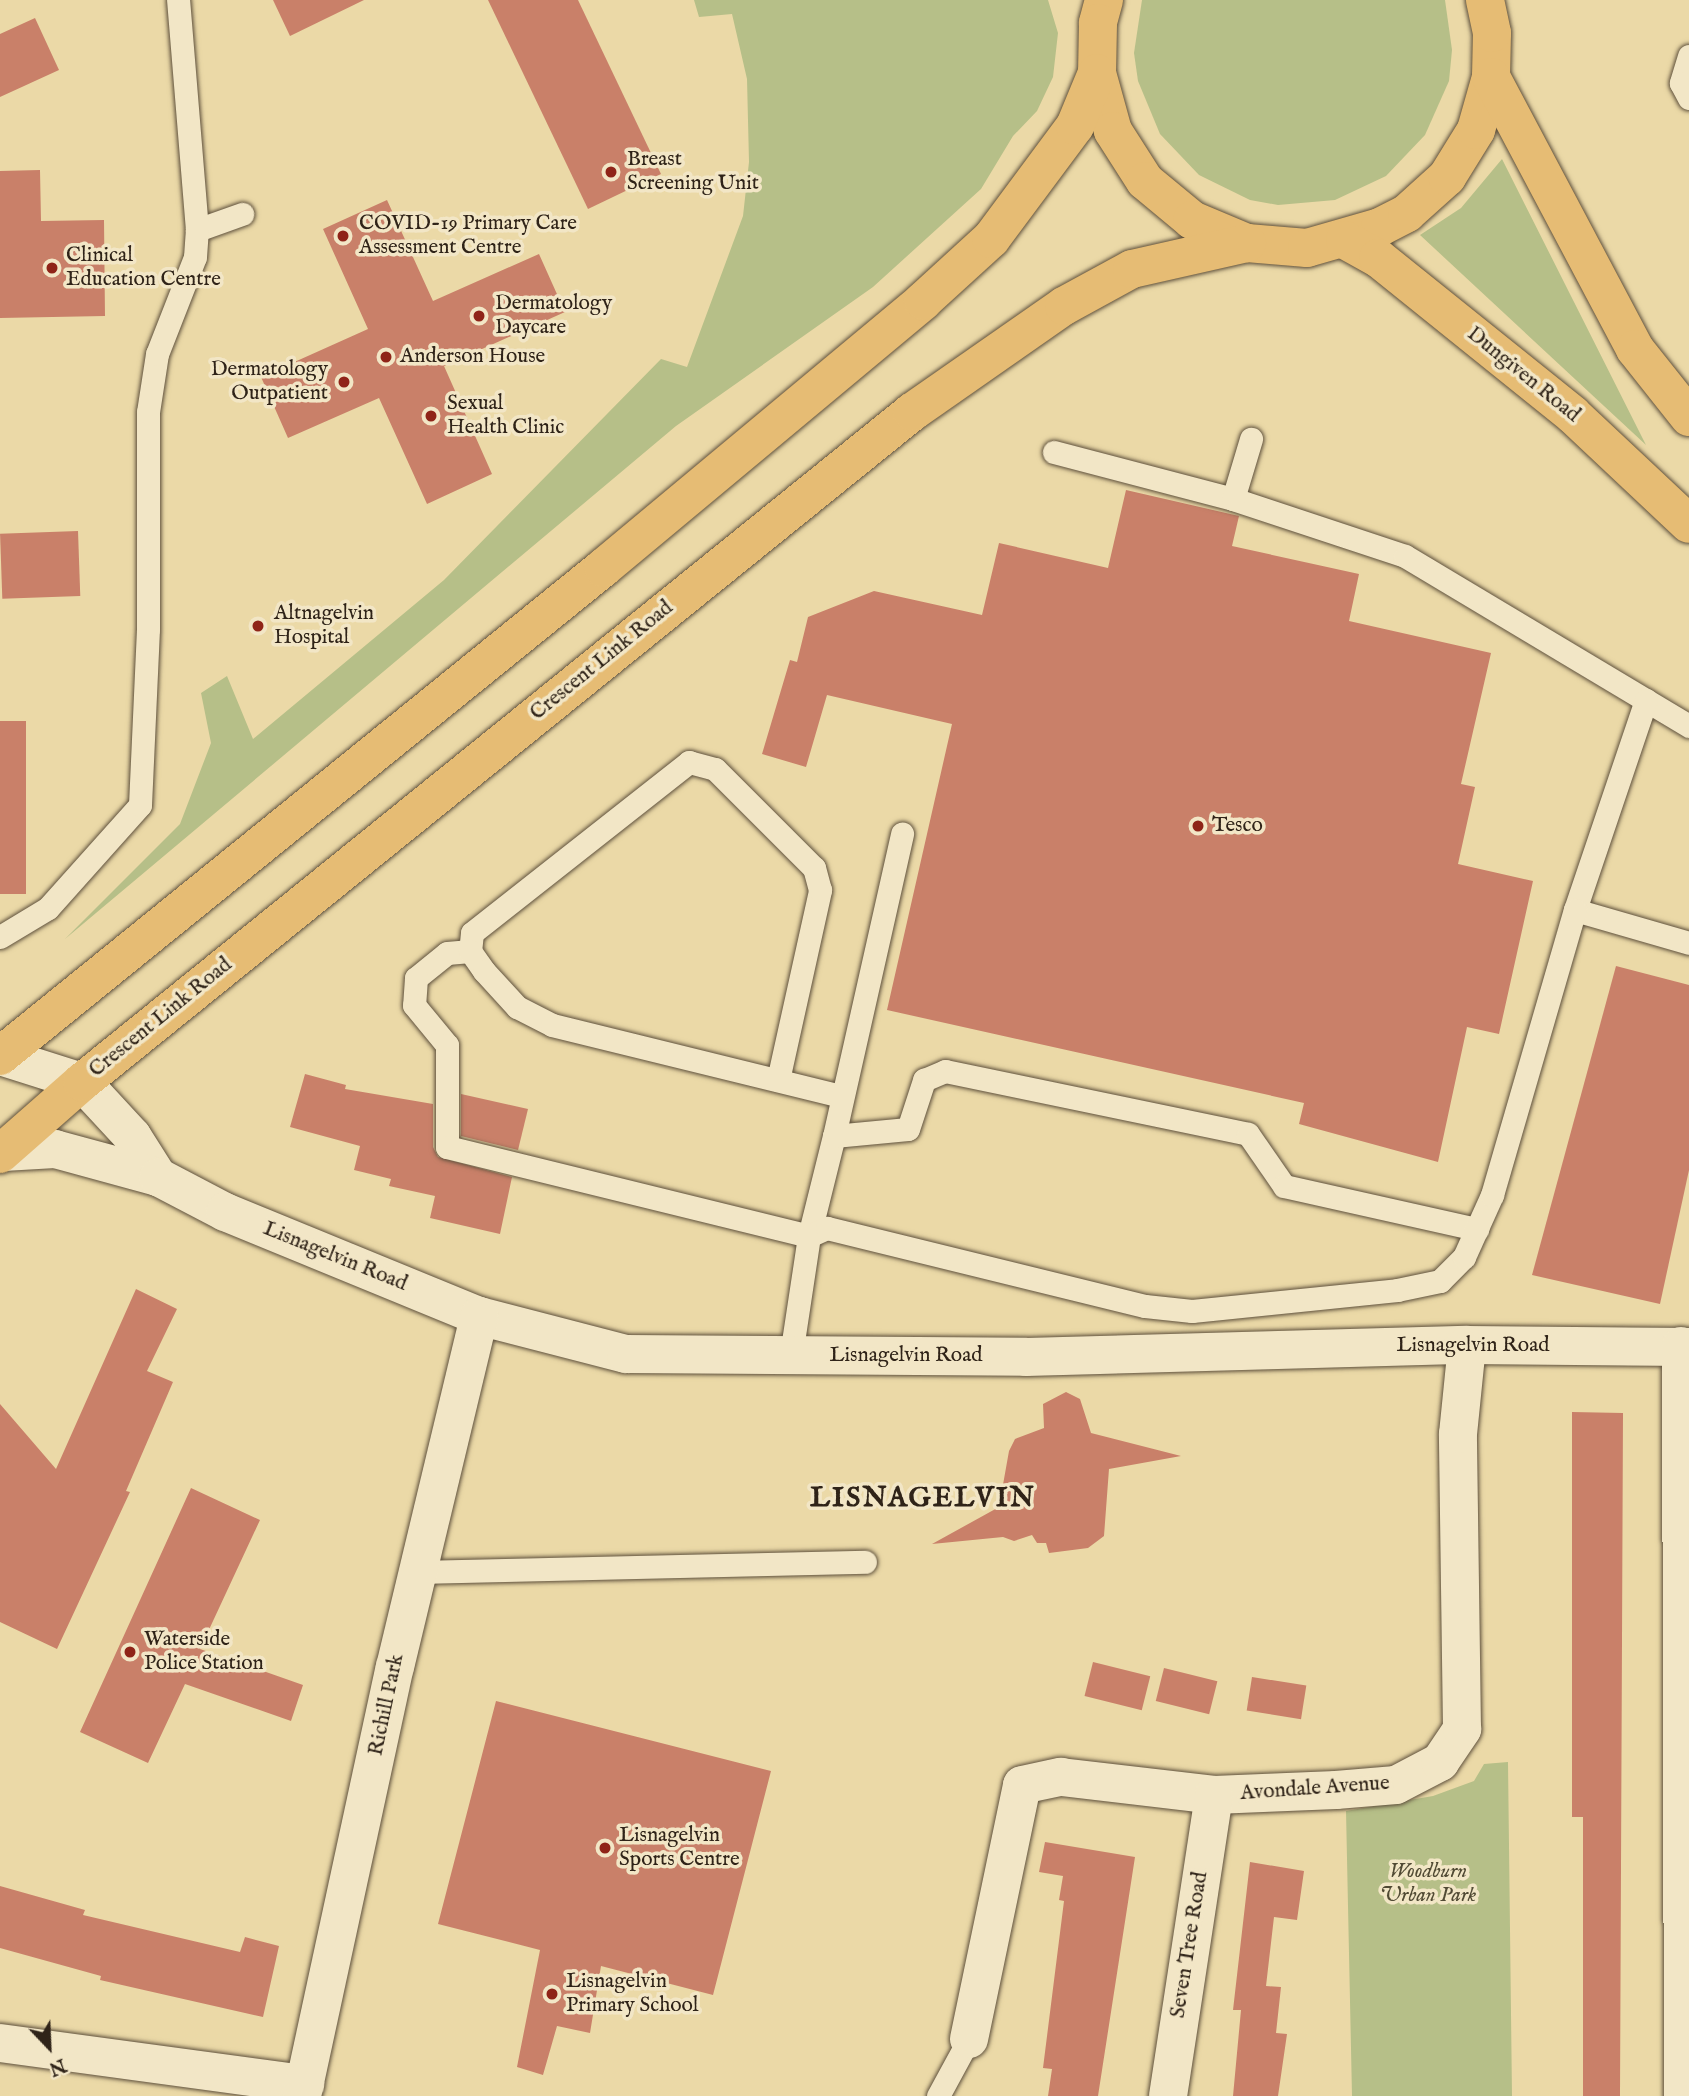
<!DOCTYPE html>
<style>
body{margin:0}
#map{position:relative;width:1689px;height:2096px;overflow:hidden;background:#ebd9a7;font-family:"IM FELL English",serif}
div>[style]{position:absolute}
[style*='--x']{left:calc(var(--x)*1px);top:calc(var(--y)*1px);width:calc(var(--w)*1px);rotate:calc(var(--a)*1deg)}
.green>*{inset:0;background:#b6bf88}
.building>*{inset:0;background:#c98069;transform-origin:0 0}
.roads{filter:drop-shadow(0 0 2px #5e503c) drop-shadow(0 0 2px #5e503c)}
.lane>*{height:23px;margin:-11.5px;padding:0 11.5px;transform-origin:11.5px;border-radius:11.5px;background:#f2e6c6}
.street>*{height:38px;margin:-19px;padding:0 19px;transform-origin:19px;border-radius:19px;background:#f2e6c6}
.highway>*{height:38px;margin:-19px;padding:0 19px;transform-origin:19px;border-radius:19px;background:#e6bc74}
.dots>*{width:19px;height:19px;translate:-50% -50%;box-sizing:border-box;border:4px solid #f2e6c6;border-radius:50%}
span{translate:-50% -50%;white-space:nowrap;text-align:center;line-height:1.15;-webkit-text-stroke:7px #f2e6c6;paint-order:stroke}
.poi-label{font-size:21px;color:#2f2318}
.left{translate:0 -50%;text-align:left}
.right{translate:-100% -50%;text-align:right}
.street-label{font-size:21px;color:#2f2318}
.park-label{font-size:21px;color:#514a34;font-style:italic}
.district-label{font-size:28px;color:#2f2318;font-weight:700;letter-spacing:2px}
.north{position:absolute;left:14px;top:2012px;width:70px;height:70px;-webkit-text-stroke:5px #f2e6c6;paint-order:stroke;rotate:157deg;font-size:19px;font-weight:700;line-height:28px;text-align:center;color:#2f2318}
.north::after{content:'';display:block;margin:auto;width:24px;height:32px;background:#2f2318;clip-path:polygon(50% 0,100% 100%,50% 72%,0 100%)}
</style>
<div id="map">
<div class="green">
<div style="clip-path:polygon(694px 0,1048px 0,1058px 33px,1053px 77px,1037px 111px,1013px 136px,981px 189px,873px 287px,676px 426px,65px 939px,180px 824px,211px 743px,201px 693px,227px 676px,253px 739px,444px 580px,661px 359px,687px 367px,743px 216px,749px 162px,747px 79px,732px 14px,699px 17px)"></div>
<div style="clip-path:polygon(1142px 0,1445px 0,1452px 50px,1449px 81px,1425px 135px,1386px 176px,1335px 200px,1278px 205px,1250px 200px,1199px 175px,1160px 134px,1138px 81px,1134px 53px)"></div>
<div style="clip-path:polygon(1502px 159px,1646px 445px,1420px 235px,1461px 208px)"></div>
<div style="clip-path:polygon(1508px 1762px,1512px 2096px,1352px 2096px,1346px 1811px,1433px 1796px,1474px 1781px,1484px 1764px)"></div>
</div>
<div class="building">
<div style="clip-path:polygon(273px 0,364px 0,290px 36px)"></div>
<div style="clip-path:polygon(488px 0,578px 0,661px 174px,588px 209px)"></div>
<div style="clip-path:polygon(35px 18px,59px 70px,0 97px,0 34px)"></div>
<div style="clip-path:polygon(40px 170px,41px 221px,104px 220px,105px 316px,0 318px,0 171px)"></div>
<div style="clip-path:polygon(387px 200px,433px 301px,539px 254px,565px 312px,444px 366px,492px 474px,427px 504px,379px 398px,288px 438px,261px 377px,368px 329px,323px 229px)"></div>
<div style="clip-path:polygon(1126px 490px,1239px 516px,1232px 546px,1359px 574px,1349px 621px,1491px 653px,1461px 784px,1475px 787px,1458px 864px,1533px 881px,1499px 1034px,1467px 1027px,1438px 1162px,1299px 1124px,1304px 1103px,887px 1010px,952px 724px,827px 695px,806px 767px,762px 754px,790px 660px,797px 662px,808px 617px,874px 591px,982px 615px,999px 543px,1108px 568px)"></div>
<div style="left:78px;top:531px;width:65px;height:78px;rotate:88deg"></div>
<div style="left:0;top:721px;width:26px;height:173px"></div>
<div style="clip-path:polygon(1616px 966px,1689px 985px,1689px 1170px,1660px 1304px,1532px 1275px)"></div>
<div style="clip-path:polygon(305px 1074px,346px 1085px,345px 1089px,433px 1104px,433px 1147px,438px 1157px,512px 1177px,500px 1234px,430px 1218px,435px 1196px,389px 1186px,391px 1179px,354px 1170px,360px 1146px,290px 1127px)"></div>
<div style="clip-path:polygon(461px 1094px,528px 1109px,518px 1150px,461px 1136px)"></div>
<div style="clip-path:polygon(136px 1289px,177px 1309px,147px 1371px,173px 1382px,126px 1491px,130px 1492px,57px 1649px,0 1622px,0 1404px,56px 1469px)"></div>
<div style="clip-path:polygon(1066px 1392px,1080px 1399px,1091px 1433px,1181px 1456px,1109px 1469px,1104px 1536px,1088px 1548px,1049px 1553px,1046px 1543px,1037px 1543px,1032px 1535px,1014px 1541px,1003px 1537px,932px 1544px,999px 1507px,1009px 1451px,1015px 1439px,1044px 1428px,1043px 1404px)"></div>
<div style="clip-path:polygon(1572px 1412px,1623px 1413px,1620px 2096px,1583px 2096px,1583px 1817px,1572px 1817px)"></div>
<div style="clip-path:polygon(191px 1488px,260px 1520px,200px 1649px,303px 1685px,291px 1721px,185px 1684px,148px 1763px,80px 1732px)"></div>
<div style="left:1093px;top:1662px;width:59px;height:35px;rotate:14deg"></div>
<div style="left:1164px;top:1668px;width:55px;height:34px;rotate:14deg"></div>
<div style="left:1252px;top:1677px;width:55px;height:34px;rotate:9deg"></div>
<div style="clip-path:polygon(496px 1701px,771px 1771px,713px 1995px,601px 1966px,590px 2033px,557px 2026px,543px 2075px,517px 2067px,540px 1950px,438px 1924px)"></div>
<div style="clip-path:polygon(1045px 1842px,1135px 1857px,1098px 2096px,1048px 2096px,1052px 2069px,1043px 2068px,1064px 1901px,1059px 1900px,1063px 1876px,1039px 1872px)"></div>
<div style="clip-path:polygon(1250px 1862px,1304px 1871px,1297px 1920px,1274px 1917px,1266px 1986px,1281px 1987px,1276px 2033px,1287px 2034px,1278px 2096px,1233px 2096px,1241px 2010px,1233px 2010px)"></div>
<div style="clip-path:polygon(0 1886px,85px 1910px,83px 1915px,240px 1952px,245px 1937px,279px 1946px,263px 2017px,100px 1980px,101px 1976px,0 1948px)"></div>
</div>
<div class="roads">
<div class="lane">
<div style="--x:1689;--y:56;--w:28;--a:107"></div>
<div style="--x:1681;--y:83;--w:17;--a:62"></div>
<div style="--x:197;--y:230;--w:48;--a:-19.6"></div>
<div style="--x:1054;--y:452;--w:185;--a:14.7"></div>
<div style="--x:1233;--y:499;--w:181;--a:18.3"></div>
<div style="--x:1405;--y:556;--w:331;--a:30.9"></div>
<div style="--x:1233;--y:499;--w:63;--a:-73.3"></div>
<div style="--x:1646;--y:700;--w:222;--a:108.7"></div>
<div style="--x:1575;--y:910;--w:119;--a:16.1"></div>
<div style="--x:0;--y:937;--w:56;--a:-31.1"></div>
<div style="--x:48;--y:908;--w:138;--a:-48.2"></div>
<div style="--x:140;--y:805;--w:176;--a:-87.4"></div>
<div style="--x:148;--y:629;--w:217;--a:-90"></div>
<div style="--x:148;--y:412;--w:59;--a:-81.2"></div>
<div style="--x:157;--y:354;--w:104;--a:-68.6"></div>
<div style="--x:195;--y:257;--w:27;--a:-86"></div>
<div style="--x:197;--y:230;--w:231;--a:-94.7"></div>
<div style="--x:470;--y:951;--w:23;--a:175"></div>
<div style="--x:447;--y:953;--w:40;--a:141"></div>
<div style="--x:416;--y:978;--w:27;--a:94"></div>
<div style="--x:414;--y:1005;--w:52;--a:50.5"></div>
<div style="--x:447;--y:1045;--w:102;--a:90"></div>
<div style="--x:447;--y:1147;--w:373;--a:13.8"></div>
<div style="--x:809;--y:1236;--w:103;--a:-76"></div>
<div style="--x:834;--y:1136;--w:74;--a:-5.4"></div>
<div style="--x:908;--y:1129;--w:52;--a:-71.9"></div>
<div style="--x:924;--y:1080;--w:23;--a:-23"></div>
<div style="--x:945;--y:1071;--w:309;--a:11.7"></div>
<div style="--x:1248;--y:1134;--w:63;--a:55.3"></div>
<div style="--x:1284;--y:1186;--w:198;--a:12.6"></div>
<div style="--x:778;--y:1080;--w:195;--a:-77.5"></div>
<div style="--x:820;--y:890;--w:23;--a:-105"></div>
<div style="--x:814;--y:868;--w:140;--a:-135"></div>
<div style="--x:715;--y:769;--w:27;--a:-165"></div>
<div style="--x:689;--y:762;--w:276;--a:141.8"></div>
<div style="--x:472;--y:933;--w:18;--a:96"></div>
<div style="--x:470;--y:951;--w:24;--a:55"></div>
<div style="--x:484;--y:971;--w:49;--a:47.5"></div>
<div style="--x:517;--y:1007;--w:39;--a:27"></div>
<div style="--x:552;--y:1025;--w:298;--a:13.8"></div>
<div style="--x:834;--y:1136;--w:310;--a:-77.3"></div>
<div style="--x:791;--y:1355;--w:120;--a:-81.4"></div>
<div style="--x:809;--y:1236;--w:20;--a:-24"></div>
<div style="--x:827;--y:1228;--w:327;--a:13.8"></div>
<div style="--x:1145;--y:1306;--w:47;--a:6.1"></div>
<div style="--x:1192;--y:1311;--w:206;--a:-5.8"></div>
<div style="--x:1397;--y:1290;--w:44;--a:-11.8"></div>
<div style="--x:1440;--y:1281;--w:34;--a:-45"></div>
<div style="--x:1464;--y:1257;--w:68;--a:-65.7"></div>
<div style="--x:1492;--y:1195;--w:297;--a:-73.8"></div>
<div style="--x:418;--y:1572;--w:447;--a:-1.3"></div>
<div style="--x:938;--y:2096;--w:65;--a:-61.5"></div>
</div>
<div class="street">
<div style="--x:0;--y:1056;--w:86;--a:17.6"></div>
<div style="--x:82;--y:1082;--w:74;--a:47.2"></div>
<div style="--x:132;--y:1136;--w:49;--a:57.6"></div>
<div style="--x:3;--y:1152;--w:52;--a:-3.3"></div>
<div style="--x:55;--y:1149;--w:107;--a:15.2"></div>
<div style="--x:158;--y:1177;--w:76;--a:27.6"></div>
<div style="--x:225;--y:1212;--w:274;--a:22.3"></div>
<div style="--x:479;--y:1316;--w:152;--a:14.5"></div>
<div style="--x:626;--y:1354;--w:400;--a:0.4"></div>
<div style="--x:1026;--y:1357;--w:441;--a:-1.6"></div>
<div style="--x:1467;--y:1345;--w:222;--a:0.5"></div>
<div style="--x:1681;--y:1346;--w:750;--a:89.85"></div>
<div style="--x:969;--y:2039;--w:259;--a:-78.2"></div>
<div style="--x:1022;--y:1785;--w:40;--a:-12"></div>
<div style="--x:1061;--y:1777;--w:154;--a:6.7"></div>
<div style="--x:1214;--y:1795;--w:122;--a:-2.3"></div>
<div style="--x:1336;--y:1790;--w:60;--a:-4.8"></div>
<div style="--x:1396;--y:1785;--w:50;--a:-27.6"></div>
<div style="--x:1440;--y:1762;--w:40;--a:-56"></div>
<div style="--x:1462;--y:1729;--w:295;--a:-90.8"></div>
<div style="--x:1458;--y:1434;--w:89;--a:-84.2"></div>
<div style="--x:0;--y:2043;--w:308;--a:7.7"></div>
<div style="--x:302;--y:2096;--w:439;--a:-77.8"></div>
<div style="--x:395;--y:1667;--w:361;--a:-76.5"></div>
<div style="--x:1168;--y:2096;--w:304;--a:-81.3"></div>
</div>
<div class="highway">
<div style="--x:1104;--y:0;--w:24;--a:105"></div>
<div style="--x:1098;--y:23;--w:50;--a:91.1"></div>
<div style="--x:1097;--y:73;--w:60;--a:74.6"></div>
<div style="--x:1113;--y:131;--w:59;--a:57.4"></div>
<div style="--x:1145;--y:181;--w:61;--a:39.7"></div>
<div style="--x:1192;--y:220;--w:60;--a:22.7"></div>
<div style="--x:1247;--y:243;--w:60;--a:4.8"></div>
<div style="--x:1307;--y:248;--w:76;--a:-16"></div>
<div style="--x:1380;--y:227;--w:30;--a:-27"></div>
<div style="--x:1407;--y:213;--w:54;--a:-42"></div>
<div style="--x:1447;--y:177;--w:55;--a:-58.3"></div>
<div style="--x:1476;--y:130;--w:55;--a:-74.2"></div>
<div style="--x:1491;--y:77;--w:44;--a:-88.7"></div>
<div style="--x:1492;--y:33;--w:34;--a:-102"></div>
<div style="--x:1491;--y:77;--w:308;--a:62.1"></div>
<div style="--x:1635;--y:349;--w:87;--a:51.5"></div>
<div style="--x:1345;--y:240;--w:38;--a:29"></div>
<div style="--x:1378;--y:258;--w:250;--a:38.8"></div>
<div style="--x:1573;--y:415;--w:159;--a:43.2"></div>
<div style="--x:0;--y:1056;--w:776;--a:-38.98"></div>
<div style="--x:603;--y:568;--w:417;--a:-39.8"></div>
<div style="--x:923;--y:301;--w:92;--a:-42.4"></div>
<div style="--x:991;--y:239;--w:141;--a:-53.4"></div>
<div style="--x:1075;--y:126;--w:57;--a:-67.5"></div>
<div style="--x:0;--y:1154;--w:109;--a:-41.3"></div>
<div style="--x:82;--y:1082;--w:1067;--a:-38.91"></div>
<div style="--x:912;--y:412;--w:185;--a:-34.9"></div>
<div style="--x:1064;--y:306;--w:77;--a:-28.6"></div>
<div style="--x:1132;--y:269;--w:118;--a:-12.7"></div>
</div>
</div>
<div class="dots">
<div style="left:611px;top:172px;background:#8f2418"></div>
<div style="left:343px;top:236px;background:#8f2418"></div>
<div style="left:52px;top:268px;background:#8f2418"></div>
<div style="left:479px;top:316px;background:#8f2418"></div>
<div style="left:386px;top:357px;background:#8f2418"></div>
<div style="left:344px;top:382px;background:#8f2418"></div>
<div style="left:431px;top:416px;background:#8f2418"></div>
<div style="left:258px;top:626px;background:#8f2418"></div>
<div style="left:1198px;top:826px;background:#8f2418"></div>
<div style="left:130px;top:1652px;background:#8f2418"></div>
<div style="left:605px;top:1848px;background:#8f2418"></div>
<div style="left:552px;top:1994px;background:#8f2418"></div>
</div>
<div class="poi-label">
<span class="left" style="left:627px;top:172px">Breast<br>Screening Unit</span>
<span class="left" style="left:359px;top:236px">COVID-19 Primary Care<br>Assessment Centre</span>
<span class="left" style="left:66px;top:268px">Clinical<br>Education Centre</span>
<span class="left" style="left:495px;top:316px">Dermatology<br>Daycare</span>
<span class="left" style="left:400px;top:357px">Anderson House</span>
<span class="right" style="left:328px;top:382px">Dermatology<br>Outpatient</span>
<span class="left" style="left:447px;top:416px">Sexual<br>Health Clinic</span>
<span class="left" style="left:274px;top:626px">Altnagelvin<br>Hospital</span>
<span class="left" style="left:1212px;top:826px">Tesco</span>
<span class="left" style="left:144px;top:1652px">Waterside<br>Police Station</span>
<span class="left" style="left:619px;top:1848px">Lisnagelvin<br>Sports Centre</span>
<span class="left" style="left:566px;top:1994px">Lisnagelvin<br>Primary School</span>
</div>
<div class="street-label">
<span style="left:1523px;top:375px;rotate:39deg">Dungiven Road</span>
<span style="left:602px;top:661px;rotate:-39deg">Crescent Link Road</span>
<span style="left:161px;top:1018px;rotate:-39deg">Crescent Link Road</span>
<span style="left:335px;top:1257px;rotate:22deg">Lisnagelvin Road</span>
<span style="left:1473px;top:1346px">Lisnagelvin Road</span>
<span style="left:906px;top:1356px">Lisnagelvin Road</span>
<span style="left:387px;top:1705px;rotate:-78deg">Richill Park</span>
<span style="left:1315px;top:1789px;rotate:-4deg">Avondale Avenue</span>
<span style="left:1190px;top:1945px;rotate:-81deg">Seven Tree Road</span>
</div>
<div class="park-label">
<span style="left:1428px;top:1884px">Woodburn<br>Urban Park</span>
</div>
<div class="district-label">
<span style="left:923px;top:1499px">LISNAGELVIN</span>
</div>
<div class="north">N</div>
</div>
